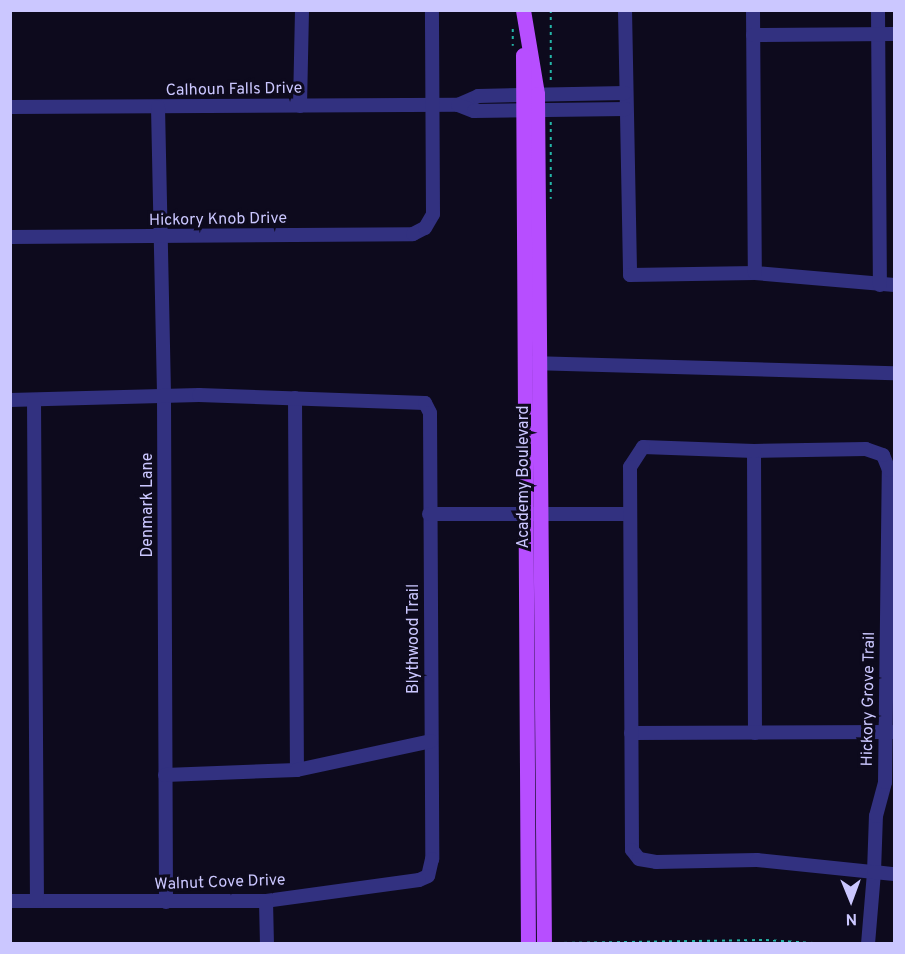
<!DOCTYPE html>
<style>
body{margin:0}
#map{position:relative;width:905px;height:954px;overflow:hidden;background:#0d0a1d;font-family:Overpass,sans-serif}
div>[style]{position:absolute}
[style*='--x']{left:calc(var(--x)*1px);top:calc(var(--y)*1px);width:calc(var(--w)*1px);rotate:calc(var(--a)*1deg)}
.path>*{height:1.5px;margin-top:-0.75px;transform-origin:0;background:repeating-linear-gradient(90deg,#24b6a8 0 3px,transparent 0 7.5px)}
.minor>*{height:14px;margin:-7px;padding:0 7px;transform-origin:7px;border-radius:7px;background:#323180}
.major>*{height:15px;margin:-7.5px;padding:0 7.5px;transform-origin:7.5px;border-radius:7.5px;background:#b74eff}
span{translate:-50% -50%;white-space:nowrap;text-align:center;line-height:1.15;-webkit-text-stroke:6px #0d0a1d;paint-order:stroke}
.street-label{font-size:16px;color:#cbc7ff}
.frame{position:absolute;inset:0;border:12px solid #cbc7ff;pointer-events:none}
.north{position:absolute;left:821px;top:870px;width:60px;height:60px;-webkit-text-stroke:4px #0d0a1d;paint-order:stroke;rotate:179deg;font-size:16px;font-weight:700;line-height:24px;text-align:center;color:#cbc7ff}
.north::after{content:'';display:block;margin:auto;width:21px;height:27px;background:#cbc7ff;clip-path:polygon(50% 0,100% 100%,50% 72%,0 100%)}
</style>
<div id="map">
<div class="path">
<div style="--x:551;--y:10;--w:72;--a:90"></div>
<div style="--x:513;--y:29;--w:17;--a:90"></div>
<div style="--x:551;--y:122;--w:77;--a:90"></div>
<div style="--x:557;--y:943;--w:209;--a:-0.8"></div>
<div style="--x:766;--y:940;--w:63;--a:3.6"></div>
</div>
<div class="minor">
<div style="--x:625;--y:10;--w:265;--a:88.9"></div>
<div style="--x:630;--y:275;--w:125;--a:-0.9"></div>
<div style="--x:755;--y:273;--w:140;--a:4.9"></div>
<div style="--x:753;--y:10;--w:263;--a:89.6"></div>
<div style="--x:878;--y:10;--w:275;--a:89.6"></div>
<div style="--x:753;--y:35;--w:141;--a:-0.4"></div>
<div style="--x:458;--y:105;--w:22;--a:-24"></div>
<div style="--x:478;--y:96;--w:147;--a:-1.2"></div>
<div style="--x:300;--y:106;--w:96;--a:-88.8"></div>
<div style="--x:10;--y:107;--w:448;--a:-0.3"></div>
<div style="--x:458;--y:105;--w:17;--a:21"></div>
<div style="--x:474;--y:111;--w:152;--a:-0.8"></div>
<div style="--x:158;--y:107;--w:292;--a:88.8"></div>
<div style="--x:164;--y:399;--w:503;--a:89.77"></div>
<div style="--x:10;--y:237;--w:403;--a:-0.4"></div>
<div style="--x:413;--y:234;--w:13;--a:-27"></div>
<div style="--x:425;--y:228;--w:16;--a:-60"></div>
<div style="--x:433;--y:214;--w:204;--a:-90.3"></div>
<div style="--x:530;--y:363;--w:364;--a:1.6"></div>
<div style="--x:295;--y:398;--w:372;--a:89.7"></div>
<div style="--x:10;--y:400;--w:189;--a:-1.5"></div>
<div style="--x:199;--y:395;--w:226;--a:2"></div>
<div style="--x:425;--y:403;--w:11;--a:63"></div>
<div style="--x:430;--y:413;--w:446;--a:89.7"></div>
<div style="--x:432;--y:859;--w:17;--a:103"></div>
<div style="--x:428;--y:876;--w:10;--a:156"></div>
<div style="--x:419;--y:880;--w:154;--a:172.2"></div>
<div style="--x:266;--y:901;--w:256;--a:180"></div>
<div style="--x:34;--y:400;--w:500;--a:89.66"></div>
<div style="--x:754;--y:451;--w:282;--a:89.8"></div>
<div style="--x:429;--y:514;--w:201;--a:0"></div>
<div style="--x:631;--y:733;--w:261;--a:-0.2"></div>
<div style="--x:165;--y:775;--w:132;--a:-2.2"></div>
<div style="--x:297;--y:770;--w:137;--a:-12.2"></div>
<div style="--x:266;--y:901;--w:43;--a:88.7"></div>
<div style="--x:868;--y:944;--w:72;--a:-85.2"></div>
<div style="--x:874;--y:872;--w:56;--a:-88"></div>
<div style="--x:876;--y:816;--w:35;--a:-75"></div>
<div style="--x:885;--y:782;--w:312;--a:-89.3"></div>
<div style="--x:889;--y:470;--w:16;--a:-112"></div>
<div style="--x:883;--y:455;--w:18;--a:-161"></div>
<div style="--x:866;--y:449;--w:112;--a:179"></div>
<div style="--x:754;--y:451;--w:111;--a:-177.9"></div>
<div style="--x:643;--y:447;--w:24;--a:123"></div>
<div style="--x:630;--y:467;--w:383;--a:89.7"></div>
<div style="--x:632;--y:850;--w:11;--a:52"></div>
<div style="--x:639;--y:859;--w:17;--a:10"></div>
<div style="--x:656;--y:862;--w:101;--a:-1.1"></div>
<div style="--x:757;--y:860;--w:118;--a:5.9"></div>
<div style="--x:874;--y:872;--w:20;--a:6"></div>
</div>
<div class="major">
<div style="--x:523;--y:10;--w:85;--a:80.5"></div>
<div style="--x:537;--y:94;--w:850;--a:89.53"></div>
<div style="--x:523;--y:55;--w:889;--a:89.68"></div>
</div>
<div class="street-label">
<span style="left:234px;top:90px;rotate:-1deg">Calhoun Falls Drive</span>
<span style="left:218px;top:220px;rotate:-1deg">Hickory Knob Drive</span>
<span style="left:524px;top:477px;rotate:-90deg">Academy Boulevard</span>
<span style="left:148px;top:505px;rotate:-90deg">Denmark Lane</span>
<span style="left:414px;top:639px;rotate:-90deg">Blythwood Trail</span>
<span style="left:869px;top:699px;rotate:-89deg">Hickory Grove Trail</span>
<span style="left:220px;top:883px;rotate:-2deg">Walnut Cove Drive</span>
</div>
<div class="frame"></div>
<div class="north">N</div>
</div>
